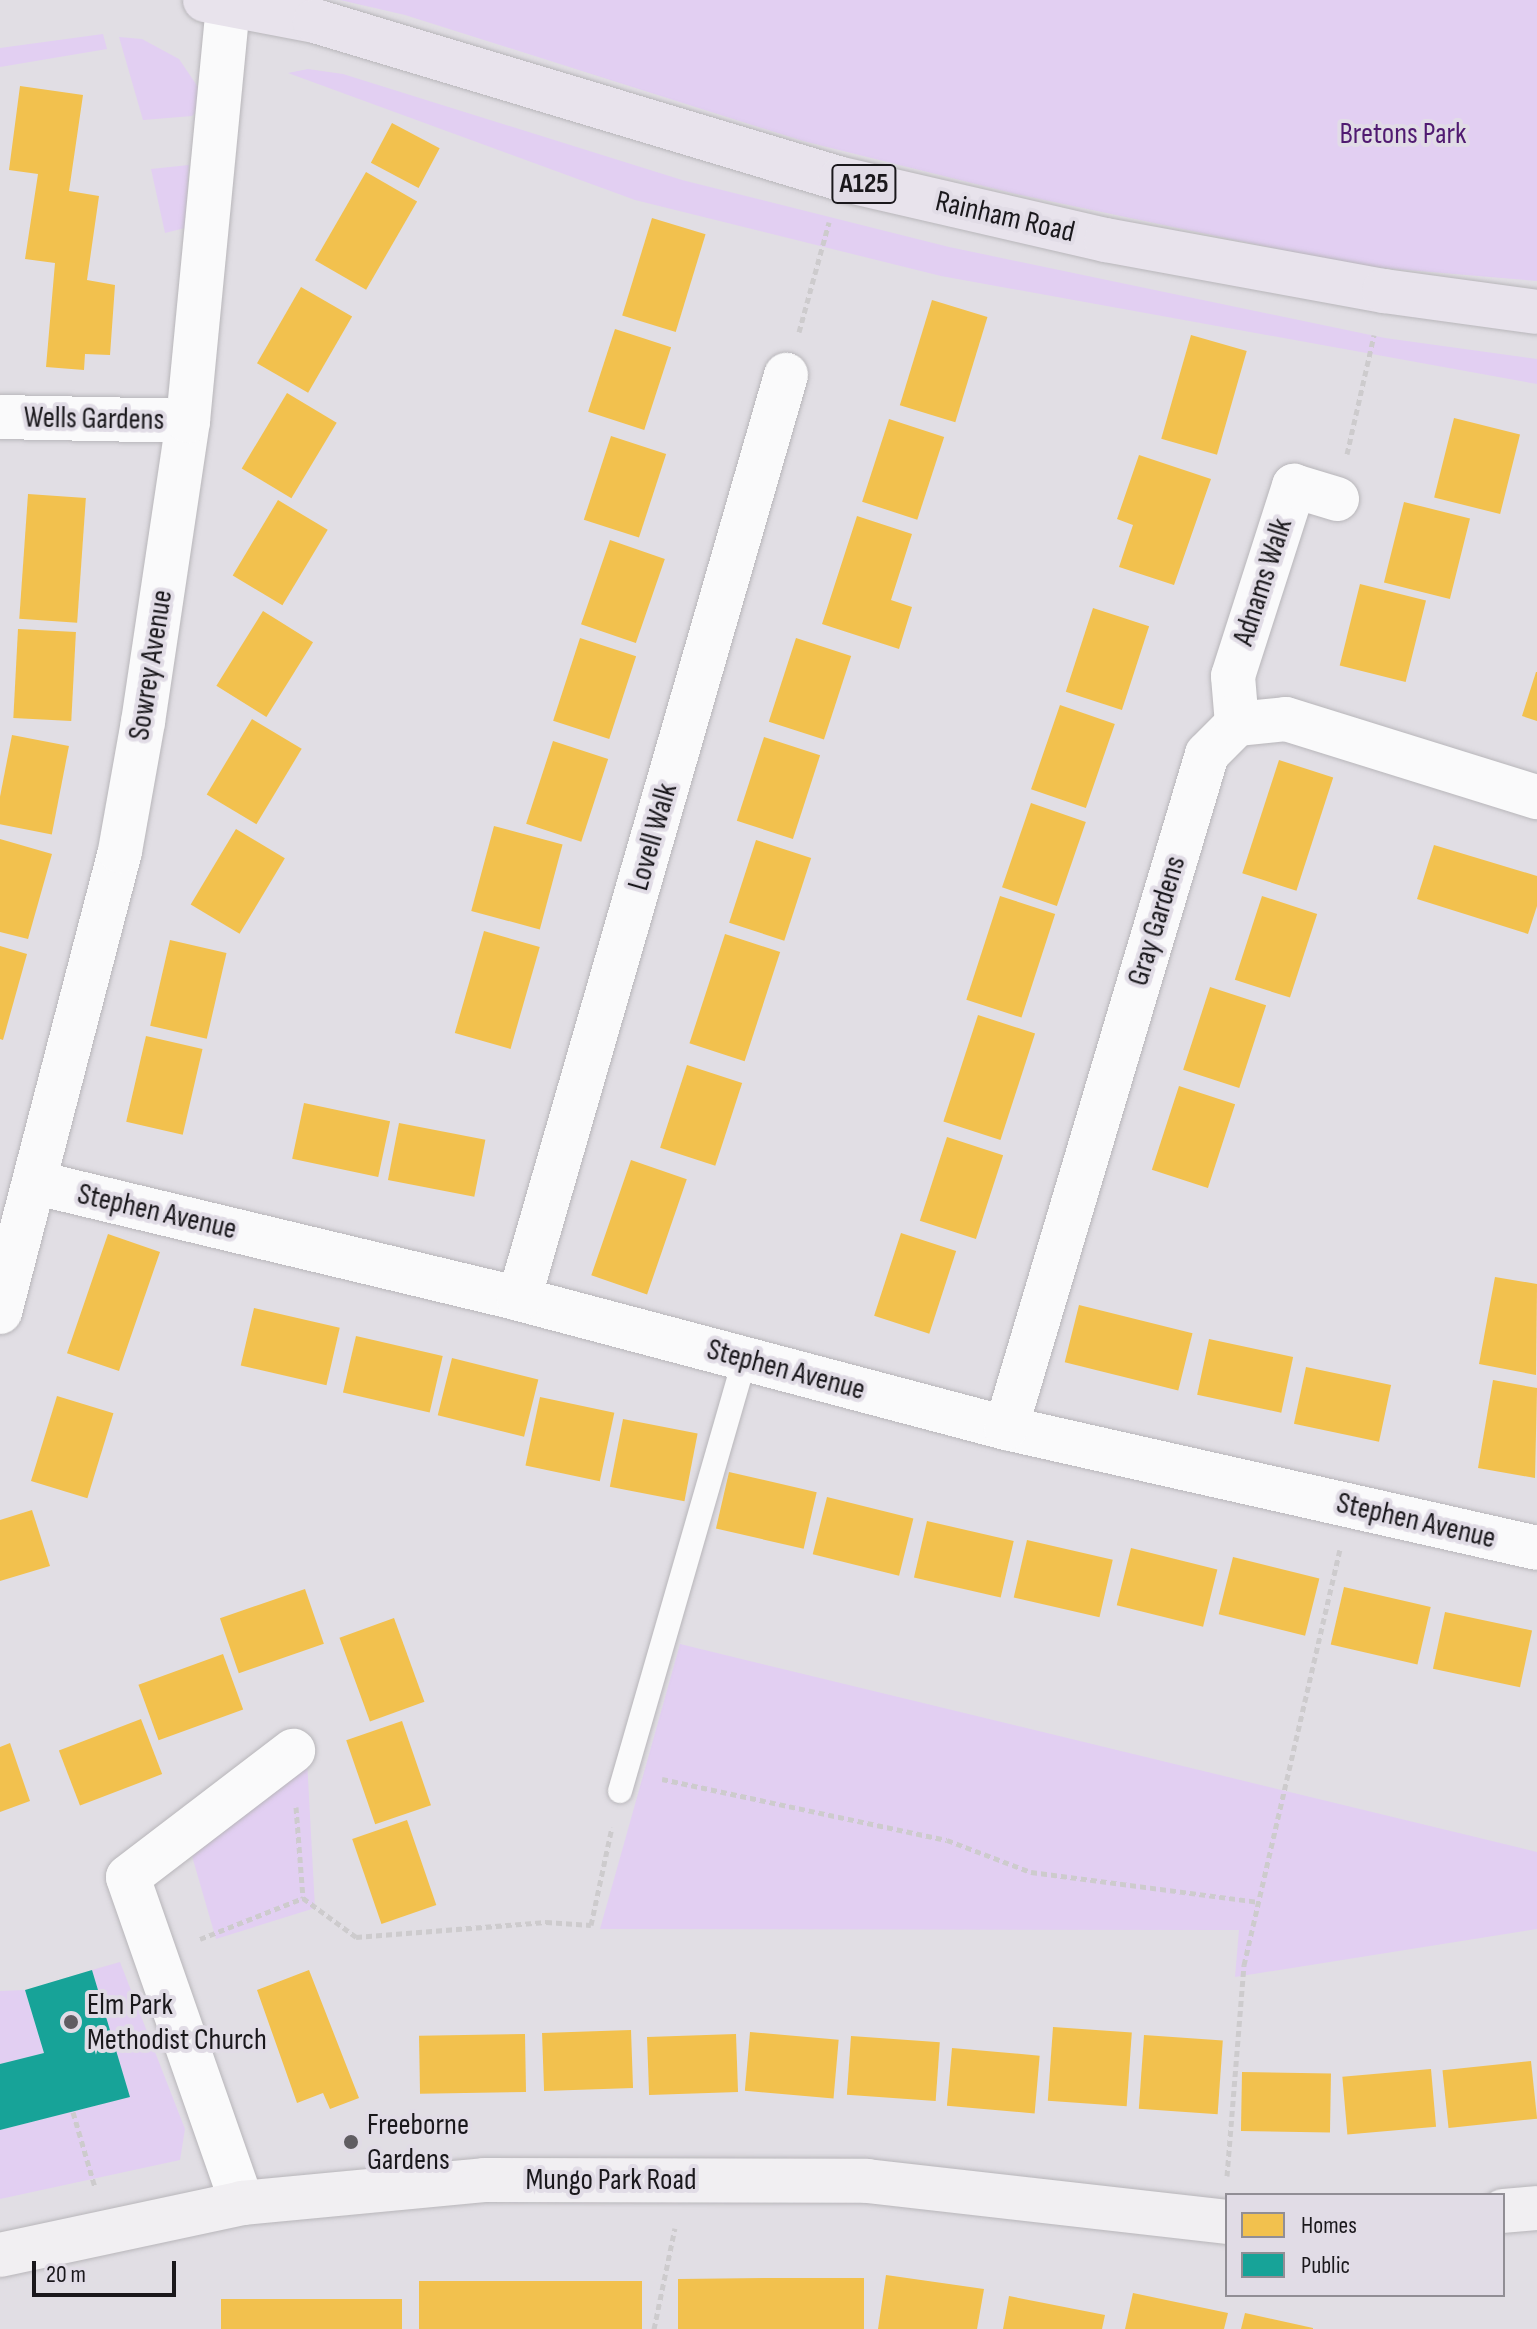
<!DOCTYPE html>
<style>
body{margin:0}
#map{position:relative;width:1537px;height:2329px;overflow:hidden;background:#e1dee4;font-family:"Sofia Sans Condensed",sans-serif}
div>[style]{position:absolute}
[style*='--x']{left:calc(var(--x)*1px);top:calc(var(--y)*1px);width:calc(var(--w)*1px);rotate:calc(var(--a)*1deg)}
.green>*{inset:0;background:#e2cff2}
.homes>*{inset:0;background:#f2c14e;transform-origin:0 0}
.public>*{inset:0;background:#17a398}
.path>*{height:5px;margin-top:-2.5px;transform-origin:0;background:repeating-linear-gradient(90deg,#cdcbcd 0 6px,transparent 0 10px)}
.roads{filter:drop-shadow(0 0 2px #b8b6ba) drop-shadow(0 0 2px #b8b6ba)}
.lane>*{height:24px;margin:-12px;padding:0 12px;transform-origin:12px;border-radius:12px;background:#fafafb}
.street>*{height:44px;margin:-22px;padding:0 22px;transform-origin:22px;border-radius:22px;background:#fafafb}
.secondary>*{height:44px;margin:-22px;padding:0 22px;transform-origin:22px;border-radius:22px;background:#f1eff2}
.primary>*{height:44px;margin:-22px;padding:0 22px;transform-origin:22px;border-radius:22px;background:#e8e3ec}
.dots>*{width:22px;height:22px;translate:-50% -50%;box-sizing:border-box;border:4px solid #e1dce6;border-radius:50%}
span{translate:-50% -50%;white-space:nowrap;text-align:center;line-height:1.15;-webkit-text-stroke:8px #e1dce6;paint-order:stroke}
.shield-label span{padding:2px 6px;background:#e1dce6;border:2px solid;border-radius:6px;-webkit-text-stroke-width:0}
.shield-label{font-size:28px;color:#1a181c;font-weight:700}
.park-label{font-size:30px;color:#501a71}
.street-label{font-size:30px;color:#1a181c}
.poi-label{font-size:30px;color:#1a181c}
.left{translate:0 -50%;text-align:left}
.legend{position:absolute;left:1225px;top:2193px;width:280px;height:104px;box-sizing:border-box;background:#e1dce6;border:2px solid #918e95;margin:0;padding:10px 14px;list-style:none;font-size:24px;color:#1a181c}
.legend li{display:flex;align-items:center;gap:16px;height:40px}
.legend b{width:40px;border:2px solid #918e95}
.scale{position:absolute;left:32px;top:2261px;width:144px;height:36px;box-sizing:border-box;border:4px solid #1a181c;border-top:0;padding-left:10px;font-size:24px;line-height:28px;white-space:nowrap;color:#1a181c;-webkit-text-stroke:6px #e1dce6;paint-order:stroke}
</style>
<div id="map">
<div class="green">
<div style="clip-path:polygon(340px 0,1537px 0,1537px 281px,1359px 266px,1016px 194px,803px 141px,405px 15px)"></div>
<div style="clip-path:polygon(103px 34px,107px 49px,0 67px,0 48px)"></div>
<div style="clip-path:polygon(119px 37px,142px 39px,179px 59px,202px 93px,203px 105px,192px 116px,143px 120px)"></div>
<div style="clip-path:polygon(308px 69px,343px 74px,682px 180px,949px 247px,1385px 338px,1537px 359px,1537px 384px,941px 276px,635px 200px,288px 73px)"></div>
<div style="clip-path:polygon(189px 165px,185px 228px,165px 233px,151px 169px)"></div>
<div style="clip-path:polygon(680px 1644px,1537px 1852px,1537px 1929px,1235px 1977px,1239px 1930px,600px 1929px)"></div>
<div style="clip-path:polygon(307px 1760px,315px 1908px,216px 1939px,192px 1856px)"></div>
<div style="clip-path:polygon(120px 1962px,185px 2129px,180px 2160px,0 2199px,0 2130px,130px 2097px,92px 1970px)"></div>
<div style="clip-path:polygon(25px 1990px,44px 2053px,0 2064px,0 1991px)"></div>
</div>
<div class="homes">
<div style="clip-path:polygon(20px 86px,83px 95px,69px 191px,99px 196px,87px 280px,115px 285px,110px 355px,85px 354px,84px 370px,46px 367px,55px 263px,25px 259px,38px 174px,9px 170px)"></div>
<div style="left:392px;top:123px;width:54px;height:45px;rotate:28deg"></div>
<div style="left:366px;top:172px;width:59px;height:102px;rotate:30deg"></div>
<div style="left:652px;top:218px;width:56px;height:102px;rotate:17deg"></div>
<div style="left:301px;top:287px;width:59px;height:88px;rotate:30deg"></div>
<div style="left:932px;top:300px;width:58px;height:110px;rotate:17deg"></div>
<div style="left:615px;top:329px;width:59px;height:87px;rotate:18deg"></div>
<div style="left:1191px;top:335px;width:58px;height:108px;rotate:16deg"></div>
<div style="left:287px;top:393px;width:58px;height:88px;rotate:31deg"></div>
<div style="left:1454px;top:418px;width:68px;height:82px;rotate:14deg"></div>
<div style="left:889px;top:419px;width:58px;height:87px;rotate:18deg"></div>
<div style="left:611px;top:436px;width:58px;height:88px;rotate:18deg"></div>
<div style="clip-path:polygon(1139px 455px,1211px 479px,1174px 585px,1119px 567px,1133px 525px,1117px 519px)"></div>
<div style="left:28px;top:494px;width:58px;height:125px;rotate:4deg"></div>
<div style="left:278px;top:500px;width:58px;height:88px;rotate:31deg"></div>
<div style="left:1404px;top:502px;width:68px;height:83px;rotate:14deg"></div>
<div style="clip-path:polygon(857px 516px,912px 534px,891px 600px,912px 607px,899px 649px,822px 624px)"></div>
<div style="left:610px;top:540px;width:58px;height:89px;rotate:19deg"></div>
<div style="left:1360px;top:584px;width:68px;height:84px;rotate:14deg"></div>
<div style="left:1093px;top:608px;width:59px;height:88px;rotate:18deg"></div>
<div style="left:263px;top:611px;width:59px;height:88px;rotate:32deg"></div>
<div style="left:18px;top:629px;width:58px;height:89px;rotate:3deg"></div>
<div style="left:580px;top:638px;width:59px;height:87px;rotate:18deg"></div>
<div style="left:796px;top:638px;width:58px;height:88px;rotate:18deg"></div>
<div style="clip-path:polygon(1536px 672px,1537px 672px,1537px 721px,1522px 716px)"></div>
<div style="left:1060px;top:705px;width:58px;height:89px;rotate:19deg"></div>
<div style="left:252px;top:719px;width:58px;height:88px;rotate:31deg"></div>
<div style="left:12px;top:735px;width:58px;height:90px;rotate:11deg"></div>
<div style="left:764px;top:737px;width:59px;height:88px;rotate:18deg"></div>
<div style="left:553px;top:741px;width:58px;height:87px;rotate:18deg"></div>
<div style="left:1279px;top:760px;width:57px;height:119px;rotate:18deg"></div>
<div style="left:1031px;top:803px;width:58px;height:89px;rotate:19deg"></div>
<div style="left:494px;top:826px;width:71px;height:88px;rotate:15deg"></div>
<div style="left:236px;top:829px;width:57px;height:88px;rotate:31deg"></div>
<div style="clip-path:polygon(0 839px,52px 854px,28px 939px,0 932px)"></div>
<div style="left:756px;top:840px;width:58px;height:87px;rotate:18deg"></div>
<div style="clip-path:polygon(1434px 845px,1537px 876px,1537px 906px,1528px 934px,1417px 899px)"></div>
<div style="left:1000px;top:896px;width:58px;height:109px;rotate:18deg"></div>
<div style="left:1262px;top:896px;width:58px;height:88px;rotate:18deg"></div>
<div style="left:484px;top:931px;width:58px;height:106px;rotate:16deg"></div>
<div style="left:725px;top:934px;width:58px;height:115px;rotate:18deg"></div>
<div style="left:170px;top:940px;width:58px;height:88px;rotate:13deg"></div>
<div style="clip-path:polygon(0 946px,27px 954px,3px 1040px,0 1039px)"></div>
<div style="left:1210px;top:987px;width:59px;height:87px;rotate:18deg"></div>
<div style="left:978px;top:1015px;width:60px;height:112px;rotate:18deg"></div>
<div style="left:146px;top:1036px;width:58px;height:88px;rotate:13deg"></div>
<div style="left:687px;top:1065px;width:58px;height:87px;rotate:18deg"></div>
<div style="left:1179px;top:1086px;width:59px;height:88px;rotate:18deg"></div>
<div style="left:304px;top:1103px;width:88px;height:57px;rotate:12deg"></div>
<div style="left:399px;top:1123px;width:88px;height:58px;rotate:11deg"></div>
<div style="left:947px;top:1137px;width:59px;height:88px;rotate:18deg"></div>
<div style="left:631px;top:1160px;width:59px;height:122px;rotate:19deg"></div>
<div style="left:901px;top:1233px;width:58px;height:87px;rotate:18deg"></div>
<div style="left:108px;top:1234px;width:55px;height:126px;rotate:19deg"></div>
<div style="clip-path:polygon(1495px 1277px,1537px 1284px,1536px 1375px,1479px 1364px)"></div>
<div style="left:1079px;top:1305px;width:117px;height:59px;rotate:14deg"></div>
<div style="left:254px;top:1308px;width:88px;height:59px;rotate:13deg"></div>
<div style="left:356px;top:1336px;width:89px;height:58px;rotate:13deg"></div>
<div style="left:1209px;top:1339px;width:86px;height:57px;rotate:12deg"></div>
<div style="left:452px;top:1358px;width:89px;height:59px;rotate:14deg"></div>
<div style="left:1306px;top:1367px;width:87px;height:58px;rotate:12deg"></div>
<div style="clip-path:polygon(1493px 1380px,1537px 1388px,1535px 1478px,1478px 1468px)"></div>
<div style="left:57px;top:1396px;width:59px;height:89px;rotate:17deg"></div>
<div style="left:540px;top:1397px;width:76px;height:70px;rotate:12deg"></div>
<div style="left:623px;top:1419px;width:76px;height:69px;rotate:11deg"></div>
<div style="left:729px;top:1472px;width:90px;height:58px;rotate:13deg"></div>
<div style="left:827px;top:1497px;width:89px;height:59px;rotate:14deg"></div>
<div style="clip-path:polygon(32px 1510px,50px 1566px,0 1581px,0 1520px)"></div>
<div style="left:927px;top:1521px;width:89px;height:58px;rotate:13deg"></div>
<div style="left:1027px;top:1540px;width:88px;height:59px;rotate:13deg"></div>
<div style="left:1131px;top:1548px;width:89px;height:59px;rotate:14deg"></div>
<div style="left:1233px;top:1557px;width:89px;height:59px;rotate:14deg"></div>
<div style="left:1344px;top:1587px;width:89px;height:59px;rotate:13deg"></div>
<div style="left:305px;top:1589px;width:58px;height:90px;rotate:71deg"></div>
<div style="left:1445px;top:1612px;width:89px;height:58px;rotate:12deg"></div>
<div style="left:394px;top:1618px;width:89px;height:58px;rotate:70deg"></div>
<div style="left:223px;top:1654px;width:59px;height:90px;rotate:70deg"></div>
<div style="left:141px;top:1719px;width:59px;height:88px;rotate:69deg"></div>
<div style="left:402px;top:1721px;width:89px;height:59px;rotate:71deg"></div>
<div style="clip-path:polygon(10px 1743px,30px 1801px,0 1812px,0 1747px)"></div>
<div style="left:407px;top:1820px;width:90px;height:58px;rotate:71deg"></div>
<div style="clip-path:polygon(309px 1970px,359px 2098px,330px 2109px,323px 2093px,297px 2103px,257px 1990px)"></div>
<div style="left:1053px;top:2027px;width:79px;height:74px;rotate:4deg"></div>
<div style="left:631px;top:2030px;width:58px;height:89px;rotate:88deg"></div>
<div style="left:750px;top:2032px;width:89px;height:59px;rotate:5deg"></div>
<div style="left:525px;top:2034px;width:58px;height:106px;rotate:89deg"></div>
<div style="left:736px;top:2034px;width:58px;height:89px;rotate:88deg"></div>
<div style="left:1144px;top:2035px;width:79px;height:74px;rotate:4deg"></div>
<div style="left:851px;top:2036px;width:89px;height:59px;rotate:4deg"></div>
<div style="left:952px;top:2048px;width:88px;height:58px;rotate:5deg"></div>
<div style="left:1531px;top:2061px;width:58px;height:89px;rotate:84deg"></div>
<div style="left:1431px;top:2069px;width:58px;height:89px;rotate:85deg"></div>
<div style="left:1242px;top:2072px;width:89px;height:59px;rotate:1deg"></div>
<div style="clip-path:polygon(886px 2275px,984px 2289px,977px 2329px,878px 2329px)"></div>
<div style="clip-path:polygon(773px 2278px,864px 2278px,864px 2329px,678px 2329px,678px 2279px)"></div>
<div style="left:419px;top:2281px;width:223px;height:48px"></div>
<div style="clip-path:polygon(1133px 2293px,1228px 2313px,1224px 2329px,1125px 2329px)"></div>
<div style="clip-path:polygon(1009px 2296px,1105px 2315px,1102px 2329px,1003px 2329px)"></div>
<div style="left:221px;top:2299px;width:181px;height:30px"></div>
<div style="clip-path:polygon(1245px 2313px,1313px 2328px,1313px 2329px,1241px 2329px)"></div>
</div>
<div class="public">
<div style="clip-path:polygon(92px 1970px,130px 2097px,0 2130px,0 2064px,44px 2053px,25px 1990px)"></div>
</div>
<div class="path">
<div style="--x:799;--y:332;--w:114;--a:-74.7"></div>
<div style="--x:1347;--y:454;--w:122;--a:-77.2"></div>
<div style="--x:662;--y:1779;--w:291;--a:12.1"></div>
<div style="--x:947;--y:1840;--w:90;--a:20.9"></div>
<div style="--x:1031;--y:1872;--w:229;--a:7.5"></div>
<div style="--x:296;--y:1807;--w:91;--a:85.6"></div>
<div style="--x:303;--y:1898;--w:66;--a:36.3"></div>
<div style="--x:356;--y:1937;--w:191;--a:-4.5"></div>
<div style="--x:546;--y:1922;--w:45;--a:3.8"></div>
<div style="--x:591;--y:1925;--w:100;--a:-77.9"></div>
<div style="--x:200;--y:1939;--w:111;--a:-21.7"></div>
<div style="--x:73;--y:2112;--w:78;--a:73.7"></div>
<div style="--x:1227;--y:2176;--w:212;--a:-85.4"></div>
<div style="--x:1244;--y:1965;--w:426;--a:-77"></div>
<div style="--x:654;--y:2329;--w:103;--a:-78.3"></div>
</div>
<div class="roads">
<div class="lane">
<div style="--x:620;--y:1791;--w:450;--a:-73.9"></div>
</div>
<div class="street">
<div style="--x:0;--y:417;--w:188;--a:1.2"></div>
<div style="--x:1237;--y:724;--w:48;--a:-94.8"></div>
<div style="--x:1233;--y:676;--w:200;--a:-72.2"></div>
<div style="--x:1294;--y:486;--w:45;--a:16.8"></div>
<div style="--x:37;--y:1183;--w:496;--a:13.5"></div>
<div style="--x:519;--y:1299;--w:504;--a:14.84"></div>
<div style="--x:1006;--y:1428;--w:544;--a:12.73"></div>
<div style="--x:519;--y:1299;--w:962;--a:-73.88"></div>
<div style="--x:0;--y:1312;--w:476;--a:-75.4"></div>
<div style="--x:120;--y:851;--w:131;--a:-79.9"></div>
<div style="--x:143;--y:722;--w:304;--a:-81.5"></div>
<div style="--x:188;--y:421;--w:419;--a:-84.5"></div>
<div style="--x:1006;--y:1428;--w:703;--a:-73.39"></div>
<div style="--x:1207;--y:754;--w:42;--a:-45"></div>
<div style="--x:1237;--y:724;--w:49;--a:-5.8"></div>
<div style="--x:1286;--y:719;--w:263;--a:17.3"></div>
<div style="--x:242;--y:2203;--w:345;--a:-109.3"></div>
<div style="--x:128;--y:1877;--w:208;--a:-37.4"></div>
</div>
<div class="secondary">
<div style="--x:1503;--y:2211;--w:34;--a:-5"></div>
<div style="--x:0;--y:2255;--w:248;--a:-12.1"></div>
<div style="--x:242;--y:2203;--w:243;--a:-5.4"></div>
<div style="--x:484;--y:2180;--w:383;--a:0.1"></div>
<div style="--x:867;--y:2181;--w:362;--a:6.5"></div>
</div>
<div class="primary">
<div style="--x:205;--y:0;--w:112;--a:10.8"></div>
<div style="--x:315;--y:21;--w:549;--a:16.72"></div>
<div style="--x:841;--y:179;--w:272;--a:13"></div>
<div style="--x:1106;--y:240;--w:283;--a:10.4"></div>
<div style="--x:1384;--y:291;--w:154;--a:7.8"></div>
</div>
</div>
<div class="dots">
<div style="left:71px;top:2022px;background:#605d62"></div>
<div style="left:351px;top:2142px;background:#605d62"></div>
</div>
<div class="shield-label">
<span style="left:864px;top:184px">A125</span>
</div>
<div class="park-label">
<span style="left:1403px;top:134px">Bretons Park</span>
</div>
<div class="street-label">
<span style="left:1005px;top:217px;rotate:13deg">Rainham Road</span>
<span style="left:94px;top:419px;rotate:1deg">Wells Gardens</span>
<span style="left:1263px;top:582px;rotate:-72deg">Adnams Walk</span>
<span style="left:151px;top:665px;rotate:-81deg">Sowrey Avenue</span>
<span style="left:653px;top:837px;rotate:-74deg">Lovell Walk</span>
<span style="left:1157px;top:921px;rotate:-73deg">Gray Gardens</span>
<span style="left:157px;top:1212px;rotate:13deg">Stephen Avenue</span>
<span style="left:786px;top:1370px;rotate:15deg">Stephen Avenue</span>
<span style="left:1416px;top:1521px;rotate:13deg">Stephen Avenue</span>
<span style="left:611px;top:2180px">Mungo Park Road</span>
</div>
<div class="poi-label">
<span class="left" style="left:87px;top:2022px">Elm Park<br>Methodist Church</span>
<span class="left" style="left:367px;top:2142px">Freeborne<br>Gardens</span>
</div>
<ul class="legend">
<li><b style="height:22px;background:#f2c14e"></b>Homes</li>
<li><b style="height:22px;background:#17a398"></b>Public</li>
</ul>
<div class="scale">20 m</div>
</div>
